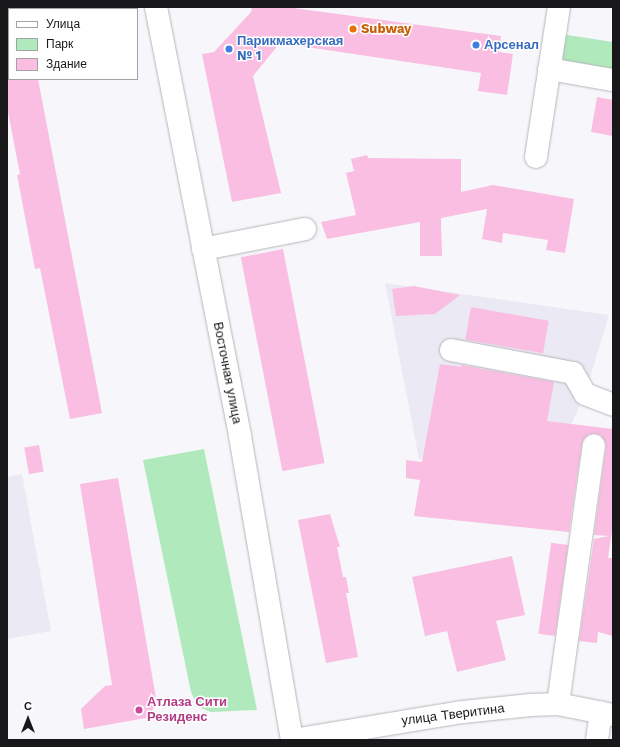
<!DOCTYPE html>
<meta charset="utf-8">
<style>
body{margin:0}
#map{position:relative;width:620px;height:747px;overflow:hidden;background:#f7f7fb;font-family:"Work Sans",sans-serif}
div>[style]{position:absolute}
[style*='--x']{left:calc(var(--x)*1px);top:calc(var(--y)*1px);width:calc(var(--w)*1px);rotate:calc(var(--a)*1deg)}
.built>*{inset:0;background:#ebe9f4}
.green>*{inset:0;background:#b0e9bc}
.building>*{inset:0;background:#f9bee1;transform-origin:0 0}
.roads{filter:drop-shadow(0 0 1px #b6b6b9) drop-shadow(0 0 1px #b6b6b9)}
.minor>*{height:22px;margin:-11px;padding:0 11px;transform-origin:11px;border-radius:11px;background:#fff}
.major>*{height:22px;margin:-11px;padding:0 11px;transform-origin:11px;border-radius:11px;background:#fff}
.dots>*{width:11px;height:11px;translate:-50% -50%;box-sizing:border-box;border:2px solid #fff;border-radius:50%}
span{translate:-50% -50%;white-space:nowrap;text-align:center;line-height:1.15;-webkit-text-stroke:3px #fff;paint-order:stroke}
.food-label{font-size:13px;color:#c56008;font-weight:700}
.left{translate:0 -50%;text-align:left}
.shop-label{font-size:13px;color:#366cbe;font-weight:700}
.street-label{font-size:13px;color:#181719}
.hotel-label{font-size:13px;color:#b23c85;font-weight:700}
.frame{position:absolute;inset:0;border:8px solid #181719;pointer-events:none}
.legend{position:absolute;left:8px;top:8px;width:130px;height:72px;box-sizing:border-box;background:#fff;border:1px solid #a3a2a3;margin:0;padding:5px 7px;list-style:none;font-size:12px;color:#181719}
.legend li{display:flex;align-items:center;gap:8px;height:20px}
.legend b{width:20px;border:1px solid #a3a2a3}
.north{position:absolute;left:8px;top:699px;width:40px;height:40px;-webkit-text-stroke:3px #fff;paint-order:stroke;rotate:0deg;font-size:11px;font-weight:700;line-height:16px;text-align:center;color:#181719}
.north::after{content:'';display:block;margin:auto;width:14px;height:18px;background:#181719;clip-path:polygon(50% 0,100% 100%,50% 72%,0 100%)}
</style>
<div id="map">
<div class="built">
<div style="clip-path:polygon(385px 283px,609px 315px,585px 394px,548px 477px,419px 459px)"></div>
<div style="clip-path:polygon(22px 474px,51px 631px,7px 639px,7px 477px)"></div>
</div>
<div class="green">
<div style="clip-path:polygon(561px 34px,613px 42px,613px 70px,565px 61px,556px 54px)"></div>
<div style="clip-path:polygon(204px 449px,257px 710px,211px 712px,198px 707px,191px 692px,143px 460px)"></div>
</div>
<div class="building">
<div style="clip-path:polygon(252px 7px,286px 7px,501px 36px,499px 52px,513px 54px,507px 95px,478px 91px,481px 73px,280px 43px,253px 76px,281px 193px,232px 202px,202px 54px,214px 52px,251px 12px)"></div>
<div style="clip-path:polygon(7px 79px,38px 79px,102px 413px,70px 419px,40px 268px,35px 269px,17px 175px,20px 174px,7px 107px)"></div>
<div style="clip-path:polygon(597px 97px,613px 100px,613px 136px,591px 132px)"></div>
<div style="clip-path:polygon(367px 155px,368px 158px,461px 159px,461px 192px,493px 185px,574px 199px,565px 253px,546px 250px,548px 240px,503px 233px,502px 243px,482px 239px,487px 209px,441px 218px,442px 256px,420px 256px,420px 222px,327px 239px,321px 222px,356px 215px,346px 173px,354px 171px,351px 159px)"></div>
<div style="left:283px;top:249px;width:218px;height:43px;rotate:79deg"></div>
<div style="clip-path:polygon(414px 286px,460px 295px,435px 314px,396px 316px,392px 289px)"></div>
<div style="left:471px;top:307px;width:79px;height:33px;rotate:10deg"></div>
<div style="clip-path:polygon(440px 364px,461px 367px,461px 365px,554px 382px,547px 421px,613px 429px,613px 524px,608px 558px,613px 558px,613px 636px,598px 632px,597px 643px,579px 641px,594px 539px,609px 536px,594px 535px,606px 447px,601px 435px,589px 434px,582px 443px,569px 532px,414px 516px,420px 480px,406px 478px,406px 460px,422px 462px)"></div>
<div style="left:39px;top:445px;width:27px;height:15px;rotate:80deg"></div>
<div style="clip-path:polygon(118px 478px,157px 704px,146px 718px,84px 729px,81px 709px,105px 686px,112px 685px,80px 484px)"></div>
<div style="clip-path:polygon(330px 514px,340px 547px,337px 547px,343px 577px,346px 577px,349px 593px,346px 593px,358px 657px,326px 663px,298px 520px)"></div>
<div style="left:568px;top:545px;width:92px;height:17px;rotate:98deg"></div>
<div style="clip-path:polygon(512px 556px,525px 615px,496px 621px,506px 660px,457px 672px,447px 631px,425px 636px,412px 577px)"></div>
</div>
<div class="roads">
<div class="minor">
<div style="--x:549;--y:69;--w:65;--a:9.8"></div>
<div style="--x:536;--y:157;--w:152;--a:-81.3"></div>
<div style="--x:203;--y:249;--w:104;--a:-11.1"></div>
<div style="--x:451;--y:350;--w:124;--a:10.7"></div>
<div style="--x:573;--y:373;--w:24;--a:60"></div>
<div style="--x:585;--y:394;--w:30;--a:21"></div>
<div style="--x:558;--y:704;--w:261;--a:-82.1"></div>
<div style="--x:293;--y:740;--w:172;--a:-9.4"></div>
<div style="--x:463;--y:712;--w:68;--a:-5.9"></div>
<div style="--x:531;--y:705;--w:27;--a:-2"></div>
<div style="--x:558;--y:704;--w:56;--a:11.3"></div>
<div style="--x:597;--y:740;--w:28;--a:-82"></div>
</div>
<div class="major">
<div style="--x:156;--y:7;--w:437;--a:78.9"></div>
<div style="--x:240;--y:436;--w:308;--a:80.3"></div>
</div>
</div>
<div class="dots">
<div style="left:353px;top:29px;background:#e8710a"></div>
<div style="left:476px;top:45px;background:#3f7fe0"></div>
<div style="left:229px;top:49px;background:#3f7fe0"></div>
<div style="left:139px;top:710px;background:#d1479c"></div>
</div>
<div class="food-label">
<span class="left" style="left:361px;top:29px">Subway</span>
</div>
<div class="shop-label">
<span class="left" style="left:237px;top:49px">Парикмахерская<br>№ 1</span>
<span class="left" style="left:484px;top:45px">Арсенал</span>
</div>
<div class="street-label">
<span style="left:227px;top:373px;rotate:79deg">Восточная улица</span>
<span style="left:453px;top:715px;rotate:-7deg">улица Тверитина</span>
</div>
<div class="hotel-label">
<span class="left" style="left:147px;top:710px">Атлаза Сити<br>Резиденс</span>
</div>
<div class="frame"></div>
<ul class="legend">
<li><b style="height:5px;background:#fff"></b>Улица</li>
<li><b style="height:11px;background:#b0e9bc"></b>Парк</li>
<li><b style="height:11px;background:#f9bee1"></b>Здание</li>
</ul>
<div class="north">С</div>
</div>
